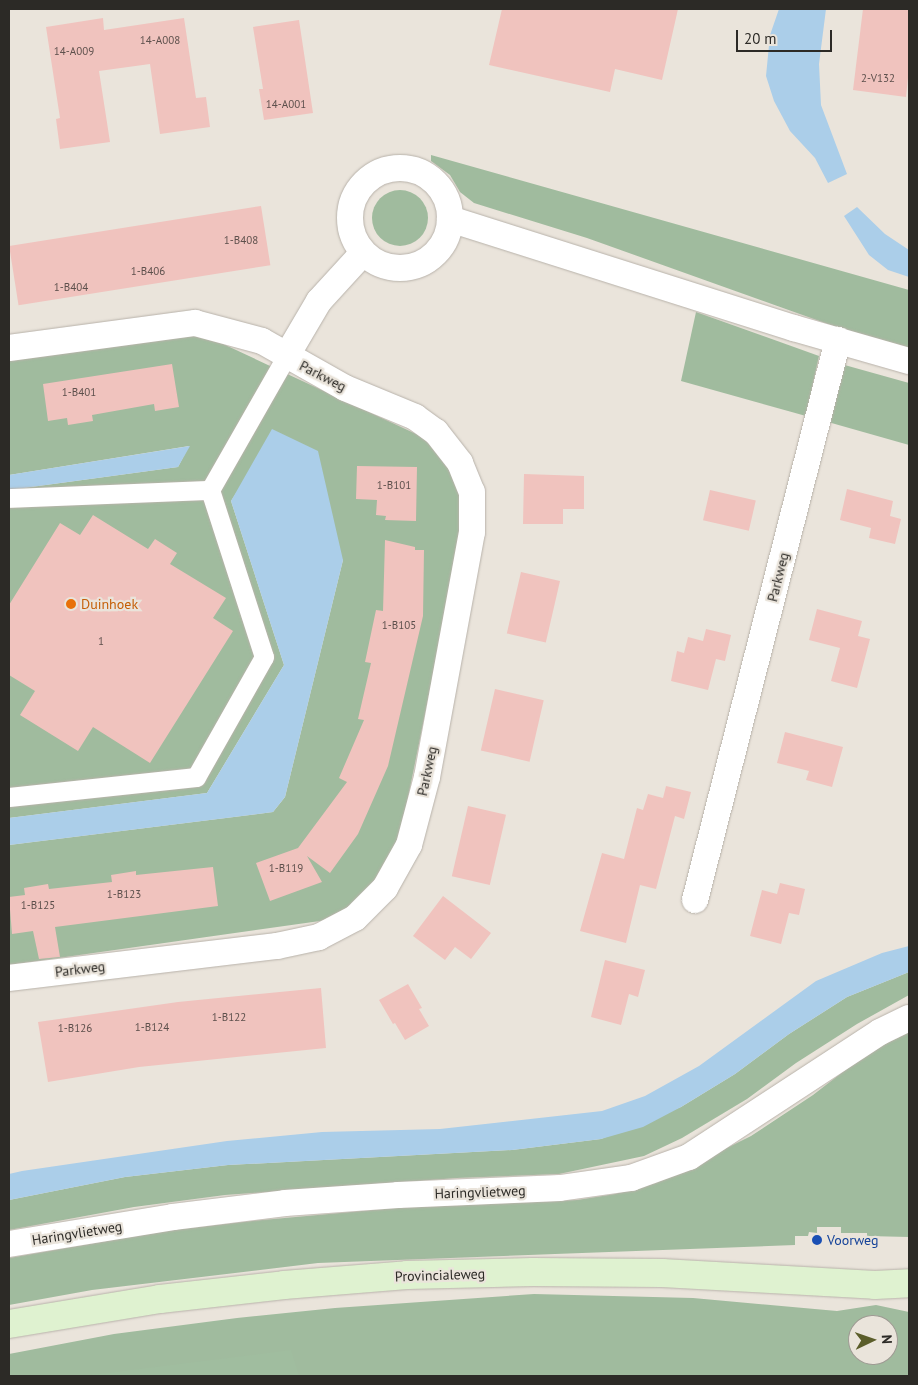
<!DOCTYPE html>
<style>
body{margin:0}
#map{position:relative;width:918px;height:1385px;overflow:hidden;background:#eae4db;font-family:"PT Sans",sans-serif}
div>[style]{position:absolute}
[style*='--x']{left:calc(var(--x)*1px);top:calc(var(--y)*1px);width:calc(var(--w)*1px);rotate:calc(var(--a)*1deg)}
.green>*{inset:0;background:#a0bb9e}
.round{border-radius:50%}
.forest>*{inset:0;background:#a0bd9f}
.water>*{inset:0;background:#abcee9}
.building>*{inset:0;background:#f0c3be;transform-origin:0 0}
.roads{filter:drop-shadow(0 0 1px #b8b2aa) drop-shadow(0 0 1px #b8b2aa)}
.pedestrian>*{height:19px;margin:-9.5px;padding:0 9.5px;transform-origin:9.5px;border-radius:9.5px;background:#fff}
.minor>*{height:26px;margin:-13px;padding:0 13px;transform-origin:13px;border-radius:13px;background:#fff}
.minor>.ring{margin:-13px;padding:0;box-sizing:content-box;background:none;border:26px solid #fff;border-radius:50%}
.secondary>*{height:28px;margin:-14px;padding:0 14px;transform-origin:14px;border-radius:14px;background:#dff2d0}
.dots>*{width:14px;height:14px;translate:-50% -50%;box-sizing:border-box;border:2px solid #eae4db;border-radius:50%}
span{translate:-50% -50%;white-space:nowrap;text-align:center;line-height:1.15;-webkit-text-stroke:4.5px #eae4db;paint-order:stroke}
.number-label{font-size:11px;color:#5d504c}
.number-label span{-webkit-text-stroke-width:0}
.street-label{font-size:14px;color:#2c2a26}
.food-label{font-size:14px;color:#c56008}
.left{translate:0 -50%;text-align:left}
.transit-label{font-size:14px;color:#164399}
.frame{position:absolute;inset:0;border:10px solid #2c2a26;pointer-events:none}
.north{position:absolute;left:848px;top:1315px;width:50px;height:50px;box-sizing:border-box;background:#eae4db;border:1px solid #9e9a93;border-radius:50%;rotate:87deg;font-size:14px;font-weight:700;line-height:20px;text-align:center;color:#2c2a26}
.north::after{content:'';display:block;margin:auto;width:18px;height:22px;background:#5b5d2a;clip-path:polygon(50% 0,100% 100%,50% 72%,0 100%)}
.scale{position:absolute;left:736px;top:30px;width:96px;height:22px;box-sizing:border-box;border:2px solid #2c2a26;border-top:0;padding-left:6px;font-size:15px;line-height:18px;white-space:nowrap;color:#2c2a26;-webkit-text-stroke:4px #eae4db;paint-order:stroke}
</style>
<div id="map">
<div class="green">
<div style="clip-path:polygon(431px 155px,909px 290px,909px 349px,853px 333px,587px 238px,474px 203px,460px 192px,450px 175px,431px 161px)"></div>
<div class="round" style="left:372px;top:190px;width:56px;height:56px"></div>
<div style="clip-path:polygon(696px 312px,819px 356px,806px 416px,681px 381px)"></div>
<div style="clip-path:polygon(193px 330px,429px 440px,440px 447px,457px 484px,461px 504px,461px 524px,439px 645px,398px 847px,384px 878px,345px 915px,320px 921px,9px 965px,9px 845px,273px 812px,285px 797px,343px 560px,249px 473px,231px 501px,284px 665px,207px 793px,9px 818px,9px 490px,178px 467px,189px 446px,9px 475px,9px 361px)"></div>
<div style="clip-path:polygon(841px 364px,909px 383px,909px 445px,828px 422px)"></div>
<div style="clip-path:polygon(909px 972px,909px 995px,857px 1024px,796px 1063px,747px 1099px,682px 1138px,644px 1156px,559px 1174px,457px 1178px,225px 1195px,134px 1207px,9px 1230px,9px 1200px,125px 1177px,228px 1165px,512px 1150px,601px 1139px,681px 1107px,735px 1074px,789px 1034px,847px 997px)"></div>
<div style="clip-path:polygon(909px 1032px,909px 1237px,867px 1236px,867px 1233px,841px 1233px,841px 1227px,817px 1227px,817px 1233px,809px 1232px,808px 1236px,795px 1236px,795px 1245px,318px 1263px,92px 1290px,9px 1305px,9px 1258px,164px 1231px,252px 1221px,395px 1208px,577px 1200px,615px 1194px,656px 1183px,751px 1136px,813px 1095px,866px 1054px)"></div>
<div style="clip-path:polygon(evenodd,534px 1294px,693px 1298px,837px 1311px,876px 1305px,909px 1312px,909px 1376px,9px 1376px,9px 1354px,114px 1334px,237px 1318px,335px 1308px,534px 1294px,858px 1325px,888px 1325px,888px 1355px,858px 1355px,858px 1325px)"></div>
</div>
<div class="forest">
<div style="clip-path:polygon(291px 1350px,299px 1376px,82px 1376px,83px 1376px)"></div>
</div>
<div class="water">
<div style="clip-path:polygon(779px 9px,826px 9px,819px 64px,821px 105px,847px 174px,828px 183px,815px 158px,790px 131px,774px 101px,766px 76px,770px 35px)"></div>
<div style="clip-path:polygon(857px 207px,885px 234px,909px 250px,909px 277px,888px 270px,869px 255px,844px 216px)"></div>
<div style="clip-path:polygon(272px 429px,318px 451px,343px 560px,285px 797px,273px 812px,9px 845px,9px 818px,207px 793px,284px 665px,231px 501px)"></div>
<div style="clip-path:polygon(190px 446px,178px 467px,9px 490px,9px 475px)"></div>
<div style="clip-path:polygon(909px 946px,909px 972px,847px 997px,789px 1034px,735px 1074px,681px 1107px,643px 1127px,601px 1139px,512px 1150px,228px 1165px,125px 1177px,9px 1200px,9px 1174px,22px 1171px,227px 1141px,322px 1132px,440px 1129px,602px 1111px,645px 1096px,699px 1066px,816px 981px,882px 953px)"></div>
</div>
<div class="building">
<div style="clip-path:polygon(502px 9px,678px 9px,662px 80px,615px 69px,610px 92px,489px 65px)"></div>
<div style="clip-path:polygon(863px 9px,909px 9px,909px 68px,906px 97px,853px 90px)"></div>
<div style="clip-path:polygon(103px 18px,104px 30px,184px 18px,196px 98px,206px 97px,210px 127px,160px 134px,150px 64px,99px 71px,110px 142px,60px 149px,56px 119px,60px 118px,46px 27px)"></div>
<div style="clip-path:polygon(299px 20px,313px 113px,264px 120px,259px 89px,263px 89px,253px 27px)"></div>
<div style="left:261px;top:206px;width:60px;height:255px;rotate:81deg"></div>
<div style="clip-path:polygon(172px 364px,179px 407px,155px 411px,154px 404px,92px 415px,93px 421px,68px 425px,67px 418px,48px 421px,43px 384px)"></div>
<div style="clip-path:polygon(357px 466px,417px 467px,416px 521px,385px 520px,386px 516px,376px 515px,377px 500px,356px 499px)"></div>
<div style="clip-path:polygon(524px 474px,584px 476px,584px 509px,563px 509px,563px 524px,523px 524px)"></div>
<div style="clip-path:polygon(847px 489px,893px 501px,890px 516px,901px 519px,895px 544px,869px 538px,871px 528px,840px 520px)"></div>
<div style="left:710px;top:490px;width:47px;height:31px;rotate:13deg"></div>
<div style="clip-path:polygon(93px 515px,148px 549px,155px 539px,177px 553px,170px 564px,226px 598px,213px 618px,233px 631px,150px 763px,93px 727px,78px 751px,20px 715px,35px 691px,9px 675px,9px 605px,60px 523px,80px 535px)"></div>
<div style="clip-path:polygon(385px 540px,415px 547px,415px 550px,424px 550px,423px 616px,388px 766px,358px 834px,330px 873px,307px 856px,322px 882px,270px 901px,256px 863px,298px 848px,347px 782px,339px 778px,364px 720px,358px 719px,371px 663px,365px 662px,376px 610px,383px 611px)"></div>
<div style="left:521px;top:572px;width:40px;height:63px;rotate:13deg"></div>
<div style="clip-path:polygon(817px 609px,862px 621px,858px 636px,870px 639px,857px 688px,831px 681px,840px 648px,809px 640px)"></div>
<div style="clip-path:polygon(706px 629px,731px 635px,725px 661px,716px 659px,708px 690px,671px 681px,677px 651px,684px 653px,688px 637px,703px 641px)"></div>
<div style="left:495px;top:689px;width:50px;height:63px;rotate:13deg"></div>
<div style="clip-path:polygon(785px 732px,843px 747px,832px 787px,806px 780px,809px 771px,777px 763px)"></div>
<div style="clip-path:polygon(666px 786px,691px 792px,684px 819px,675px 816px,656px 889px,640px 885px,626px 943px,580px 931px,602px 853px,624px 859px,637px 808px,643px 810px,648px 794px,663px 798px)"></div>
<div style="left:468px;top:806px;width:39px;height:72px;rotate:13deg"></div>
<div style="clip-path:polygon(213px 867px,218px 906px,55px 927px,60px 957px,39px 959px,33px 931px,12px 934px,9px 897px,25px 895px,24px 888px,48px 884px,49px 889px,112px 882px,111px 875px,136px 871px,136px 875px)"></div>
<div style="clip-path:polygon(780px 883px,805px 889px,799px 915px,789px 913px,781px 944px,750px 936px,762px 890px,777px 894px)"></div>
<div style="clip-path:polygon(443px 896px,491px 933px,471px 959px,455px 947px,445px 960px,413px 936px)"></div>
<div style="clip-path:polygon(605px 960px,645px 970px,638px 997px,629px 994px,621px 1025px,591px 1017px)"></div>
<div style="clip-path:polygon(408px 984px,422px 1008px,419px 1009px,429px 1026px,405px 1040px,395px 1023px,393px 1024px,379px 1000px)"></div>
<div style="clip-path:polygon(321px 988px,326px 1048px,139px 1067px,48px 1082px,38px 1022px,178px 1002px)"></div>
</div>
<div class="roads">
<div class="pedestrian">
<div style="--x:9;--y:498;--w:201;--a:-2.3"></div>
<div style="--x:9;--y:797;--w:188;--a:-6.1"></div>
<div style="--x:196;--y:777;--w:138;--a:-60.5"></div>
<div style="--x:264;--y:657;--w:176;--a:-107.9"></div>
<div style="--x:210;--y:490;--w:153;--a:-60.3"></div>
</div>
<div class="minor">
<div class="ring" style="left:350px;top:168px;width:74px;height:74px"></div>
<div style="--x:450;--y:219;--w:361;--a:17.6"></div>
<div style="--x:794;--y:328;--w:120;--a:16"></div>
<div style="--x:9;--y:348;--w:188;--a:-7.7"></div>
<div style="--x:195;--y:323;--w:69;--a:15"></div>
<div style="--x:262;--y:341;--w:95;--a:29.5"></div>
<div style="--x:345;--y:388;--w:76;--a:22.5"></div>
<div style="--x:415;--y:417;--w:26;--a:36"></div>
<div style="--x:436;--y:432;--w:39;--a:52"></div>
<div style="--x:460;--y:463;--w:31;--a:68"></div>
<div style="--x:472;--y:492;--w:40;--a:90"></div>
<div style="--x:472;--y:532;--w:249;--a:100.4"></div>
<div style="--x:427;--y:777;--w:70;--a:104.8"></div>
<div style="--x:409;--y:845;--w:49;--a:119.2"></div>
<div style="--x:385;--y:888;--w:42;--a:135"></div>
<div style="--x:355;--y:918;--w:41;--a:152.2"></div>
<div style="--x:319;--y:937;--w:43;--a:167.9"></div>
<div style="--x:277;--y:946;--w:270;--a:173.2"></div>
<div style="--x:286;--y:357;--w:65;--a:-59.5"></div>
<div style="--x:319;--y:301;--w:65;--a:-47.5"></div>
<div style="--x:695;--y:900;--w:578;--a:-75.68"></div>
<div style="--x:9;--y:1244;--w:166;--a:-9.3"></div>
<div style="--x:173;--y:1217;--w:113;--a:-7.1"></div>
<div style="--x:285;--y:1203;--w:113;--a:-4"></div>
<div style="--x:398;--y:1195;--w:162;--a:-2.5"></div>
<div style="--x:560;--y:1188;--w:72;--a:-8"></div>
<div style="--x:631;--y:1178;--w:62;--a:-19.9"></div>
<div style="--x:689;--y:1157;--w:228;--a:-33.2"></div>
<div style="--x:880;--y:1032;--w:32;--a:-26"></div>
</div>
<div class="secondary">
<div style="--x:9;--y:1324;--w:153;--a:-9.4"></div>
<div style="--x:160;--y:1299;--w:125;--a:-6.4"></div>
<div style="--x:284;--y:1285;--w:123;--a:-4.6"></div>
<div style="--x:407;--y:1275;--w:126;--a:-1.4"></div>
<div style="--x:533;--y:1272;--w:129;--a:0.4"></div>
<div style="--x:662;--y:1273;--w:213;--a:3.2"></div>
<div style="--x:875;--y:1285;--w:34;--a:-3"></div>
</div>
</div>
<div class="dots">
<div style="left:71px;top:604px;background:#e8710a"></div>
<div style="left:817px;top:1240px;background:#1a4fb4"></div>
</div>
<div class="number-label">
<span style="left:160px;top:40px">14-A008</span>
<span style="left:74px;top:51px">14-A009</span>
<span style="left:878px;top:78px">2-V132</span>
<span style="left:286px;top:104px">14-A001</span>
<span style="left:241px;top:240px">1-B408</span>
<span style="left:148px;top:271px">1-B406</span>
<span style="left:71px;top:287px">1-B404</span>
<span style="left:79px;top:392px">1-B401</span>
<span style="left:394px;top:485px">1-B101</span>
<span style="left:399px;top:625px">1-B105</span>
<span style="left:101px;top:641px">1</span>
<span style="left:286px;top:868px">1-B119</span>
<span style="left:124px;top:894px">1-B123</span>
<span style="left:38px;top:905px">1-B125</span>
<span style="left:229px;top:1017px">1-B122</span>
<span style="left:152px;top:1027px">1-B124</span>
<span style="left:75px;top:1028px">1-B126</span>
</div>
<div class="street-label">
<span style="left:323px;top:376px;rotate:27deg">Parkweg</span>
<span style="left:778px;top:577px;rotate:-76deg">Parkweg</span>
<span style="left:427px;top:771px;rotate:-78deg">Parkweg</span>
<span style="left:80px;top:969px;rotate:-7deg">Parkweg</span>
<span style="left:480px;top:1192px;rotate:-2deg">Haringvlietweg</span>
<span style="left:77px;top:1233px;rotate:-9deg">Haringvlietweg</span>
<span style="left:440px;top:1275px;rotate:-2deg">Provincialeweg</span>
</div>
<div class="food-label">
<span class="left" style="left:81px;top:604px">Duinhoek</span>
</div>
<div class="transit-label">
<span class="left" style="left:827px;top:1240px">Voorweg</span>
</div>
<div class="frame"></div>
<div class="north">N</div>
<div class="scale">20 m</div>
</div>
